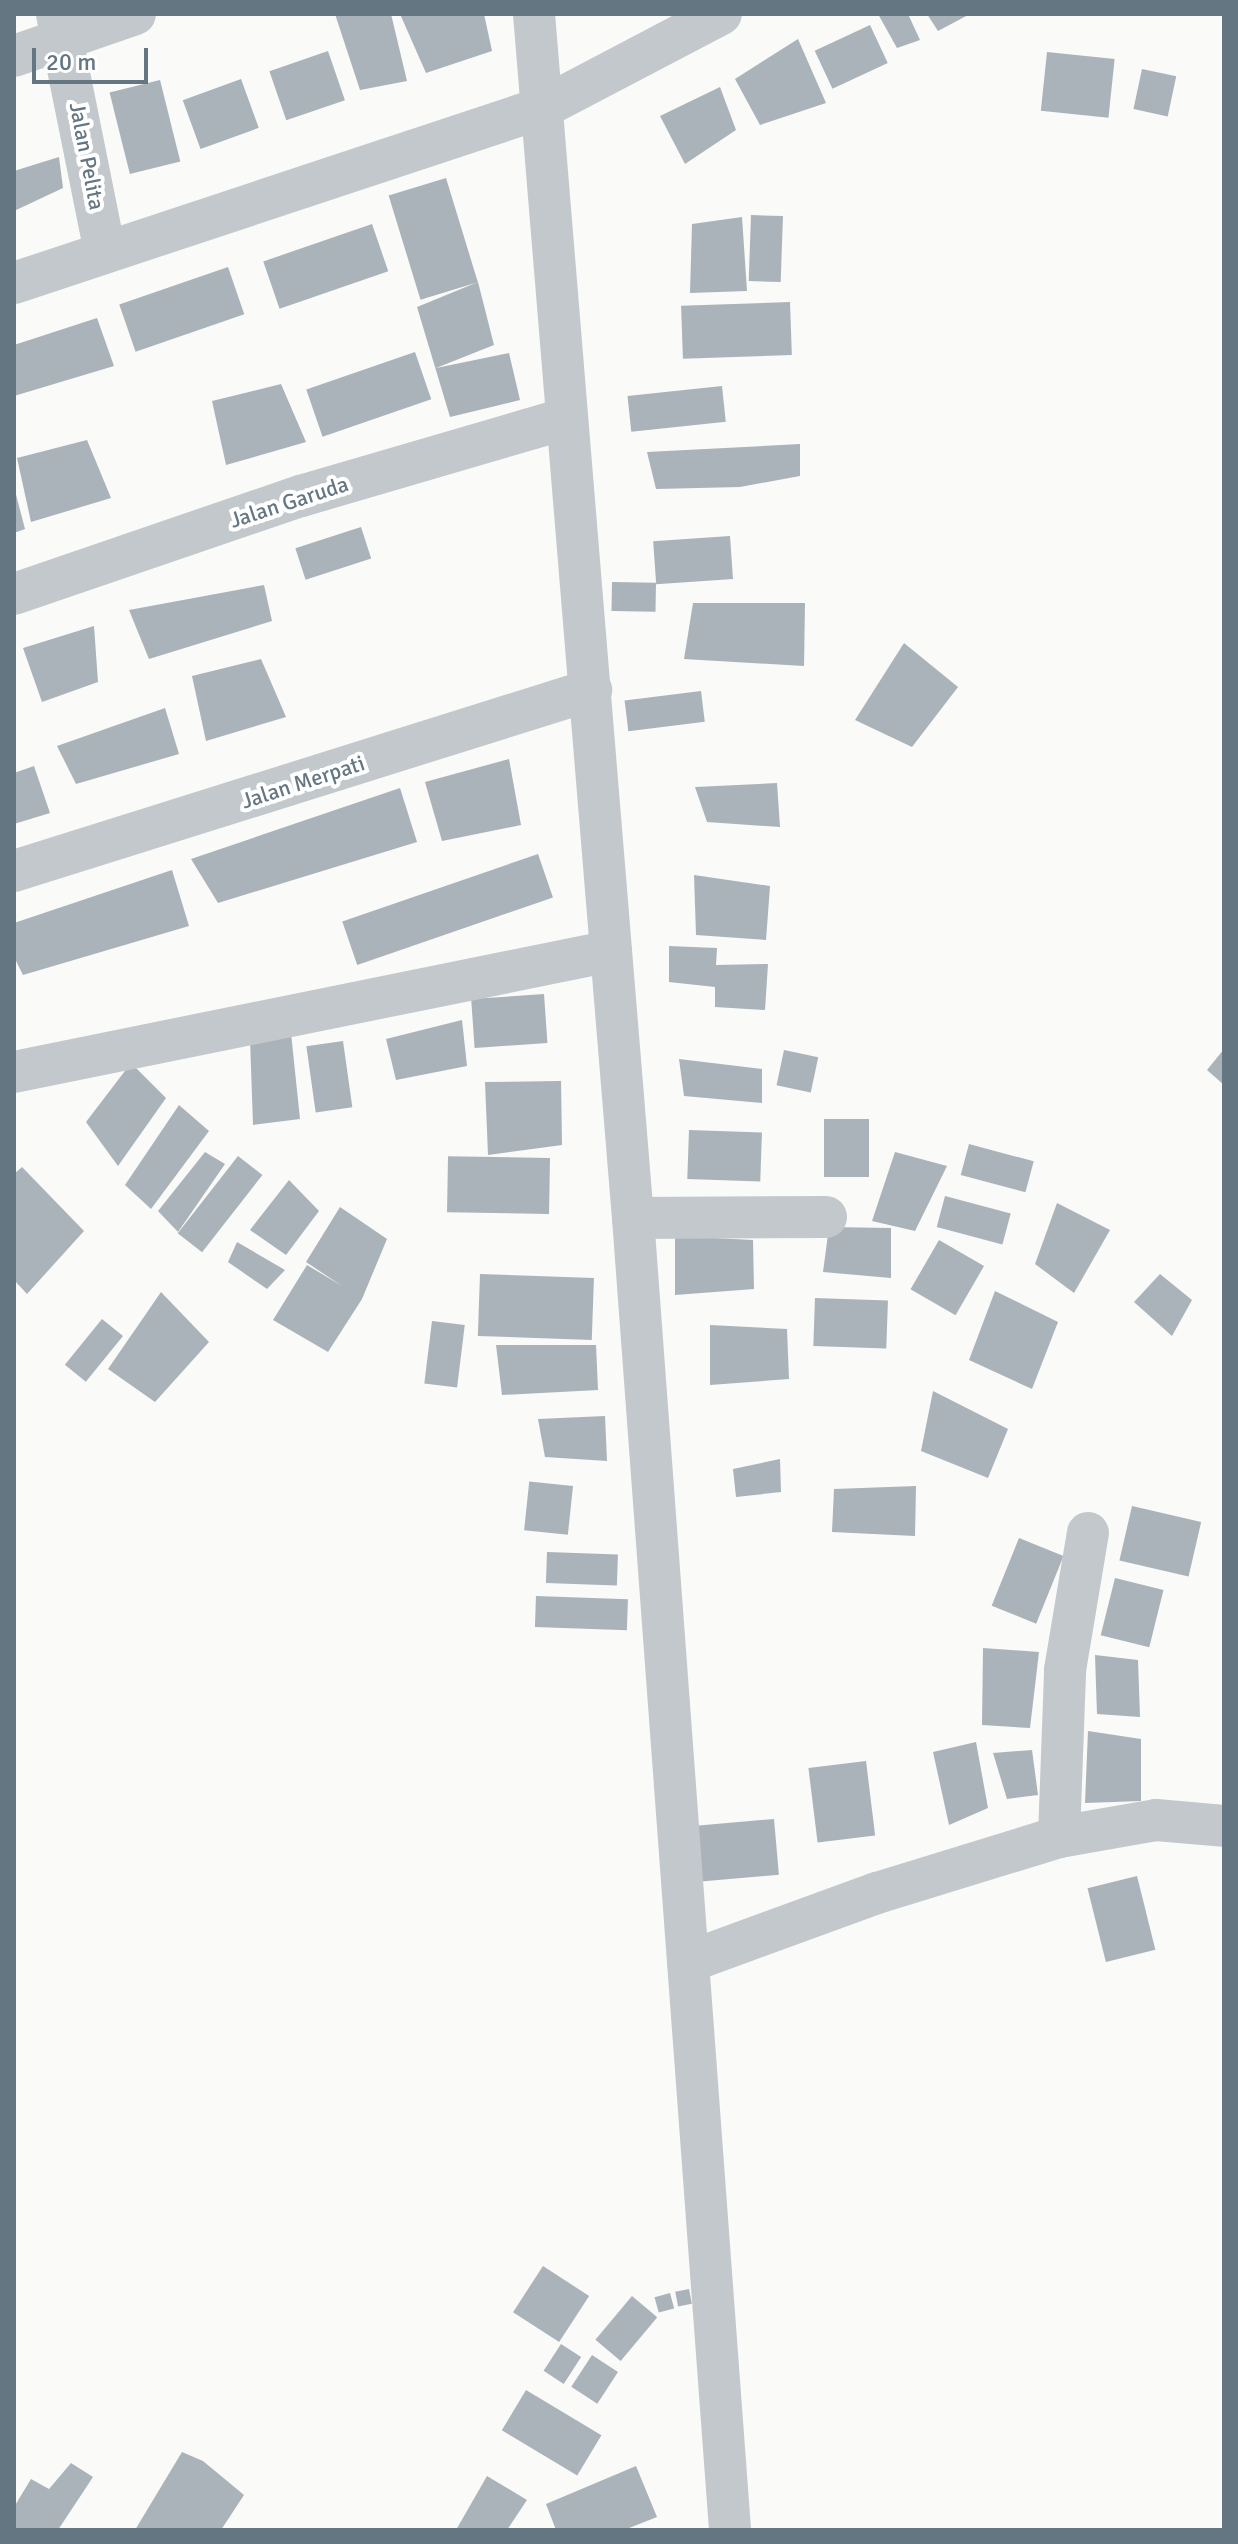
<!DOCTYPE html>
<style>
body{margin:0}
#map{position:relative;width:1238px;height:2544px;overflow:hidden;background:#fafaf8;font-family:Signika,sans-serif}
div>[style]{position:absolute}
[style*='--x']{left:calc(var(--x)*1px);top:calc(var(--y)*1px);width:calc(var(--w)*1px);rotate:calc(var(--a)*1deg)}
.building>*{inset:0;background:#aab3b9;transform-origin:0 0}
.street>*{height:42px;margin:-21px;padding:0 21px;transform-origin:21px;border-radius:21px;background:#c3c8cc}
span{translate:-50% -50%;white-space:nowrap;text-align:center;line-height:1.15;-webkit-text-stroke:8px #fff;paint-order:stroke}
.street-label{font-size:22px;color:#657683}
.frame{position:absolute;inset:0;border:16px solid #657683;pointer-events:none}
.scale{position:absolute;left:32px;top:48px;width:116px;height:36px;box-sizing:border-box;border:4px solid #657683;border-top:0;padding-left:10px;font-size:24px;line-height:28px;white-space:nowrap;color:#657683;-webkit-text-stroke:6px #fff;paint-order:stroke}
</style>
<div id="map">
<div class="building">
<div style="clip-path:polygon(335px 14px,391px 14px,407px 81px,360px 90px)"></div>
<div style="clip-path:polygon(400px 14px,484px 14px,492px 51px,426px 73px)"></div>
<div style="clip-path:polygon(878px 14px,908px 14px,920px 40px,897px 48px)"></div>
<div style="clip-path:polygon(927px 14px,970px 14px,938px 31px)"></div>
<div style="left:870px;top:25px;width:42px;height:61px;rotate:65deg"></div>
<div style="clip-path:polygon(798px 39px,826px 103px,760px 125px,735px 79px)"></div>
<div style="left:328px;top:51px;width:52px;height:62px;rotate:71deg"></div>
<div style="left:1047px;top:52px;width:68px;height:59px;rotate:6deg"></div>
<div style="left:1142px;top:69px;width:35px;height:41px;rotate:12deg"></div>
<div style="left:241px;top:79px;width:52px;height:62px;rotate:70deg"></div>
<div style="left:160px;top:80px;width:84px;height:52px;rotate:76deg"></div>
<div style="clip-path:polygon(720px 87px,736px 130px,685px 164px,660px 116px)"></div>
<div style="clip-path:polygon(59px 157px,63px 188px,14px 211px,14px 171px)"></div>
<div style="left:446px;top:178px;width:109px;height:60px;rotate:73deg"></div>
<div style="left:751px;top:215px;width:32px;height:66px;rotate:2deg"></div>
<div style="clip-path:polygon(742px 217px,747px 291px,690px 293px,692px 224px)"></div>
<div style="left:372px;top:224px;width:50px;height:115px;rotate:71deg"></div>
<div style="left:228px;top:267px;width:50px;height:115px;rotate:71deg"></div>
<div style="clip-path:polygon(478px 282px,494px 345px,436px 368px,509px 353px,520px 400px,450px 417px,417px 307px)"></div>
<div style="left:790px;top:302px;width:53px;height:109px;rotate:88deg"></div>
<div style="clip-path:polygon(97px 318px,114px 366px,14px 396px,14px 345px)"></div>
<div style="left:415px;top:352px;width:50px;height:115px;rotate:71deg"></div>
<div style="clip-path:polygon(281px 384px,306px 442px,226px 465px,212px 401px)"></div>
<div style="left:722px;top:386px;width:36px;height:95px;rotate:84deg"></div>
<div style="clip-path:polygon(87px 440px,111px 498px,31px 522px,17px 458px)"></div>
<div style="clip-path:polygon(800px 444px,800px 476px,740px 487px,656px 489px,647px 452px)"></div>
<div style="clip-path:polygon(14px 487px,25px 529px,14px 533px)"></div>
<div style="left:361px;top:527px;width:33px;height:69px;rotate:72deg"></div>
<div style="left:730px;top:536px;width:43px;height:77px;rotate:86deg"></div>
<div style="left:612px;top:582px;width:44px;height:29px;rotate:1deg"></div>
<div style="clip-path:polygon(264px 585px,272px 621px,149px 659px,129px 610px)"></div>
<div style="clip-path:polygon(693px 603px,805px 603px,804px 666px,684px 659px)"></div>
<div style="clip-path:polygon(94px 626px,98px 682px,42px 702px,23px 648px)"></div>
<div style="clip-path:polygon(904px 643px,958px 687px,912px 747px,855px 720px)"></div>
<div style="clip-path:polygon(261px 659px,286px 717px,206px 741px,192px 676px)"></div>
<div style="left:701px;top:691px;width:31px;height:77px;rotate:83deg"></div>
<div style="clip-path:polygon(165px 708px,179px 754px,76px 784px,57px 746px)"></div>
<div style="clip-path:polygon(509px 759px,521px 825px,442px 841px,425px 782px)"></div>
<div style="clip-path:polygon(34px 766px,50px 813px,14px 824px,14px 773px)"></div>
<div style="clip-path:polygon(777px 783px,780px 827px,707px 822px,695px 787px)"></div>
<div style="clip-path:polygon(400px 788px,417px 842px,218px 903px,191px 859px)"></div>
<div style="left:538px;top:854px;width:46px;height:207px;rotate:71deg"></div>
<div style="clip-path:polygon(172px 870px,189px 926px,23px 975px,14px 957px,14px 923px)"></div>
<div style="clip-path:polygon(694px 875px,770px 886px,766px 940px,696px 935px)"></div>
<div style="clip-path:polygon(669px 946px,717px 948px,716px 965px,768px 964px,765px 1010px,715px 1007px,715px 987px,669px 982px)"></div>
<div style="left:544px;top:994px;width:49px;height:73px;rotate:86deg"></div>
<div style="clip-path:polygon(462px 1020px,467px 1066px,396px 1080px,386px 1039px)"></div>
<div style="clip-path:polygon(291px 1033px,300px 1119px,253px 1125px,250px 1039px)"></div>
<div style="left:343px;top:1041px;width:67px;height:37px;rotate:82deg"></div>
<div style="clip-path:polygon(1224px 1049px,1224px 1085px,1207px 1070px)"></div>
<div style="left:784px;top:1050px;width:35px;height:36px;rotate:12deg"></div>
<div style="clip-path:polygon(679px 1059px,762px 1069px,762px 1103px,684px 1096px)"></div>
<div style="clip-path:polygon(131px 1063px,166px 1098px,118px 1166px,86px 1122px)"></div>
<div style="clip-path:polygon(561px 1081px,562px 1145px,488px 1155px,485px 1082px)"></div>
<div style="clip-path:polygon(179px 1105px,209px 1131px,151px 1209px,125px 1185px)"></div>
<div style="left:824px;top:1119px;width:45px;height:58px"></div>
<div style="left:689px;top:1130px;width:73px;height:49px;rotate:2deg"></div>
<div style="left:969px;top:1144px;width:67px;height:32px;rotate:15deg"></div>
<div style="clip-path:polygon(205px 1152px,225px 1164px,178px 1232px,158px 1211px)"></div>
<div style="clip-path:polygon(895px 1152px,947px 1166px,915px 1231px,872px 1221px)"></div>
<div style="left:238px;top:1156px;width:31px;height:98px;rotate:38deg"></div>
<div style="left:550px;top:1158px;width:56px;height:102px;rotate:91deg"></div>
<div style="clip-path:polygon(22px 1167px,84px 1231px,27px 1294px,14px 1280px,14px 1174px)"></div>
<div style="clip-path:polygon(289px 1180px,319px 1211px,286px 1255px,250px 1230px)"></div>
<div style="left:945px;top:1196px;width:68px;height:32px;rotate:15deg"></div>
<div style="clip-path:polygon(1057px 1203px,1110px 1230px,1074px 1293px,1035px 1264px)"></div>
<div style="clip-path:polygon(340px 1207px,387px 1239px,362px 1299px,328px 1352px,273px 1320px,307px 1265px,342px 1286px,306px 1262px)"></div>
<div style="clip-path:polygon(829px 1227px,891px 1228px,891px 1278px,823px 1272px)"></div>
<div style="clip-path:polygon(675px 1236px,753px 1240px,754px 1289px,675px 1295px)"></div>
<div style="left:939px;top:1240px;width:52px;height:57px;rotate:30deg"></div>
<div style="clip-path:polygon(237px 1242px,285px 1270px,267px 1289px,228px 1262px)"></div>
<div style="left:480px;top:1274px;width:114px;height:62px;rotate:2deg"></div>
<div style="clip-path:polygon(1160px 1274px,1192px 1300px,1172px 1336px,1134px 1302px)"></div>
<div style="clip-path:polygon(995px 1291px,1058px 1322px,1032px 1389px,969px 1360px)"></div>
<div style="clip-path:polygon(161px 1292px,209px 1342px,155px 1402px,108px 1369px)"></div>
<div style="left:815px;top:1298px;width:73px;height:48px;rotate:2deg"></div>
<div style="left:102px;top:1319px;width:27px;height:59px;rotate:39deg"></div>
<div style="left:432px;top:1321px;width:33px;height:63px;rotate:7deg"></div>
<div style="clip-path:polygon(710px 1325px,787px 1329px,789px 1379px,710px 1385px)"></div>
<div style="clip-path:polygon(496px 1345px,596px 1345px,598px 1390px,502px 1395px)"></div>
<div style="clip-path:polygon(933px 1391px,1008px 1429px,988px 1478px,921px 1451px)"></div>
<div style="clip-path:polygon(605px 1416px,607px 1461px,545px 1457px,538px 1419px)"></div>
<div style="clip-path:polygon(780px 1459px,781px 1492px,736px 1497px,733px 1469px)"></div>
<div style="left:573px;top:1486px;width:49px;height:44px;rotate:96deg"></div>
<div style="clip-path:polygon(916px 1486px,915px 1536px,832px 1532px,834px 1489px)"></div>
<div style="left:1132px;top:1506px;width:71px;height:56px;rotate:13deg"></div>
<div style="left:1019px;top:1538px;width:48px;height:73px;rotate:22deg"></div>
<div style="left:547px;top:1552px;width:71px;height:31px;rotate:2deg"></div>
<div style="left:1115px;top:1578px;width:50px;height:59px;rotate:14deg"></div>
<div style="left:536px;top:1596px;width:92px;height:31px;rotate:2deg"></div>
<div style="clip-path:polygon(983px 1648px,1039px 1652px,1030px 1728px,982px 1725px)"></div>
<div style="clip-path:polygon(1095px 1655px,1138px 1660px,1140px 1717px,1097px 1714px)"></div>
<div style="clip-path:polygon(1088px 1731px,1141px 1739px,1141px 1801px,1085px 1803px)"></div>
<div style="clip-path:polygon(976px 1742px,988px 1808px,949px 1825px,933px 1752px)"></div>
<div style="clip-path:polygon(1032px 1750px,1038px 1795px,1007px 1799px,993px 1753px)"></div>
<div style="left:866px;top:1761px;width:75px;height:58px;rotate:83deg"></div>
<div style="left:774px;top:1819px;width:56px;height:84px;rotate:85deg"></div>
<div style="left:1137px;top:1876px;width:76px;height:51px;rotate:76deg"></div>
<div style="left:543px;top:2266px;width:55px;height:55px;rotate:33deg"></div>
<div style="left:689px;top:2289px;width:15px;height:14px;rotate:79deg"></div>
<div style="left:670px;top:2293px;width:16px;height:16px;rotate:75deg"></div>
<div style="left:632px;top:2296px;width:33px;height:57px;rotate:40deg"></div>
<div style="left:561px;top:2344px;width:24px;height:32px;rotate:33deg"></div>
<div style="left:592px;top:2355px;width:31px;height:38px;rotate:33deg"></div>
<div style="left:526px;top:2390px;width:88px;height:47px;rotate:31deg"></div>
<div style="clip-path:polygon(182px 2452px,203px 2461px,244px 2495px,221px 2530px,135px 2530px)"></div>
<div style="clip-path:polygon(71px 2463px,93px 2477px,58px 2530px,14px 2530px,14px 2507px,31px 2479px,49px 2489px)"></div>
<div style="clip-path:polygon(636px 2466px,657px 2517px,624px 2530px,556px 2530px,546px 2504px)"></div>
<div style="clip-path:polygon(487px 2476px,527px 2500px,507px 2530px,456px 2530px)"></div>
</div>
<div class="street">
<div style="--x:57;--y:14;--w:243;--a:78.6"></div>
<div style="--x:534;--y:14;--w:1208;--a:85.3"></div>
<div style="--x:633;--y:1218;--w:1316;--a:85.77"></div>
<div style="--x:14;--y:56;--w:128;--a:-19.1"></div>
<div style="--x:14;--y:283;--w:556;--a:-18.34"></div>
<div style="--x:542;--y:108;--w:202;--a:-27.7"></div>
<div style="--x:14;--y:594;--w:303;--a:-18.9"></div>
<div style="--x:301;--y:496;--w:277;--a:-16.3"></div>
<div style="--x:14;--y:871;--w:605;--a:-17.42"></div>
<div style="--x:14;--y:1072;--w:609;--a:-11.46"></div>
<div style="--x:633;--y:1218;--w:193;--a:-0.3"></div>
<div style="--x:1059;--y:1837;--w:167;--a:-87.9"></div>
<div style="--x:1065;--y:1670;--w:139;--a:-80.5"></div>
<div style="--x:688;--y:1962;--w:201;--a:-20.1"></div>
<div style="--x:877;--y:1893;--w:190;--a:-17.1"></div>
<div style="--x:1059;--y:1837;--w:98;--a:-9.9"></div>
<div style="--x:1156;--y:1820;--w:68;--a:5"></div>
</div>
<div class="street-label">
<span style="left:87px;top:156px;rotate:79deg">Jalan Pelita</span>
<span style="left:289px;top:502px;rotate:-18deg">Jalan Garuda</span>
<span style="left:303px;top:782px;rotate:-18deg">Jalan Merpati</span>
</div>
<div class="frame"></div>
<div class="scale">20 m</div>
</div>
